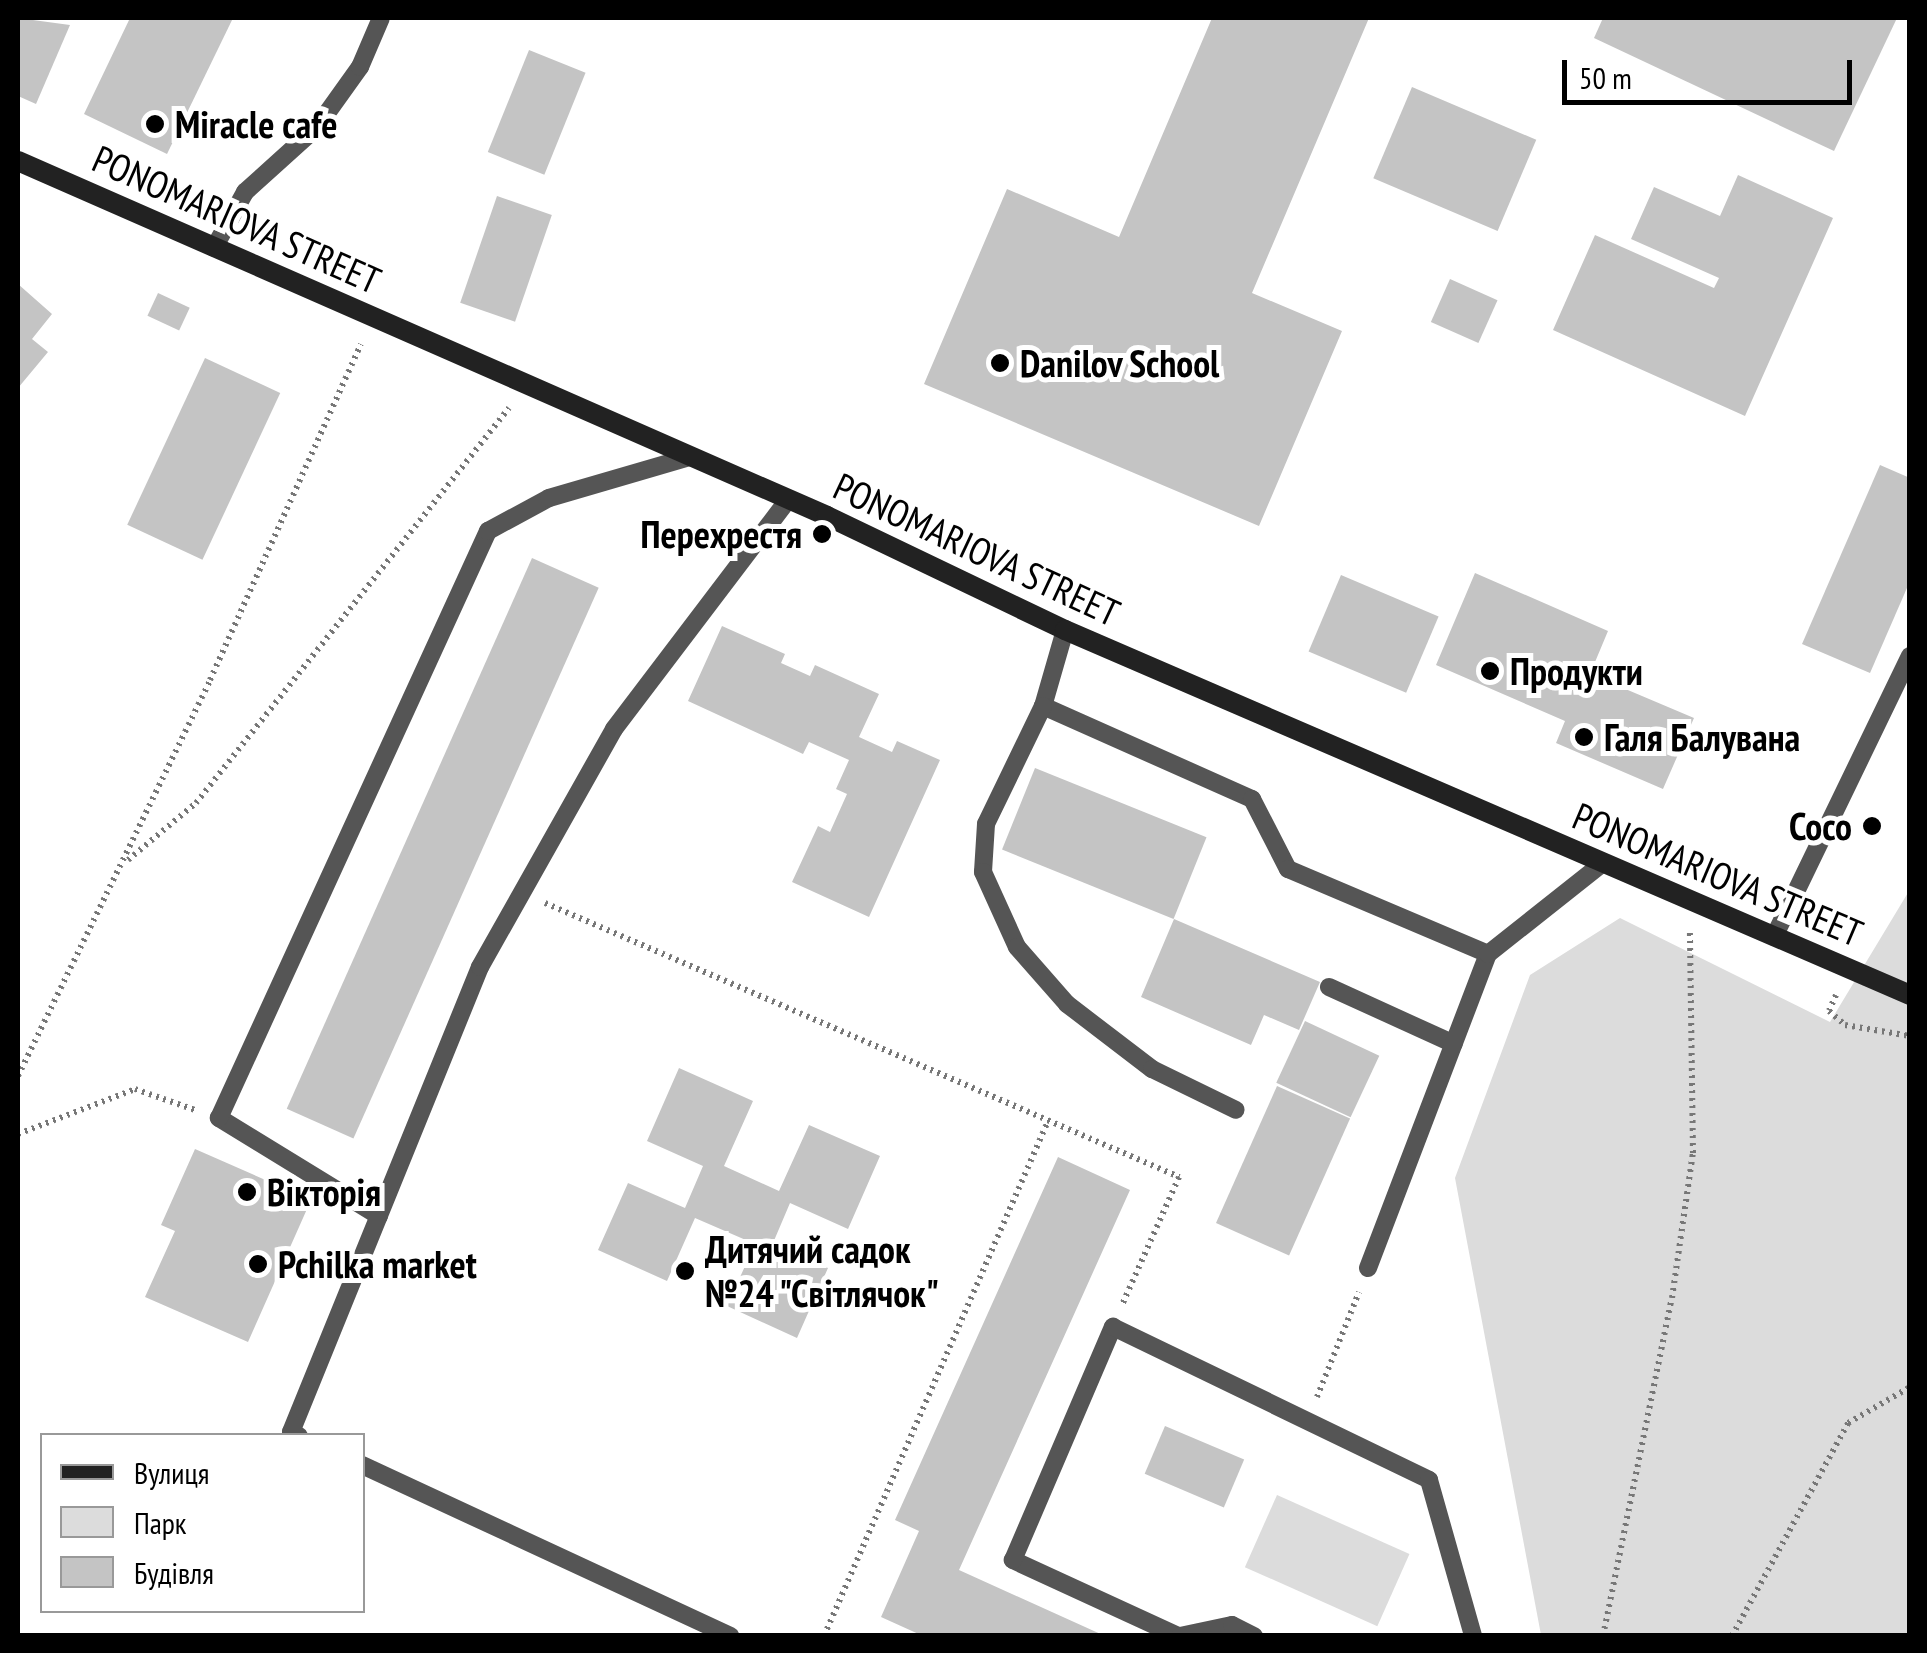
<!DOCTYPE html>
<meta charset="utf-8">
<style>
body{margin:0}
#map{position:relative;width:1927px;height:1653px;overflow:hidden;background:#fff;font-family:"PT Sans Narrow",sans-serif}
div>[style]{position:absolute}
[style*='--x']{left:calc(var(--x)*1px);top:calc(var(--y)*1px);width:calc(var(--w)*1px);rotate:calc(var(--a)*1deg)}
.green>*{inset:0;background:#dcdcdc;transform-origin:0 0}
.building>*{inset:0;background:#c4c4c4;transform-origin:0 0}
.path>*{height:6px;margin-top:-3px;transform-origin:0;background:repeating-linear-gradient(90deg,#777 0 2.5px,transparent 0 7.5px)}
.lane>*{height:18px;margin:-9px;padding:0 9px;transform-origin:9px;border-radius:9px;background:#555}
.secondary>*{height:20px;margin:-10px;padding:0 10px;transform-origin:10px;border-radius:10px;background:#222}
.dots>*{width:28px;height:28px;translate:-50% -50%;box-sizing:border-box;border:5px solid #fff;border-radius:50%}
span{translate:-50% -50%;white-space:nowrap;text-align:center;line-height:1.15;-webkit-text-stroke:10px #fff;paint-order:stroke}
.poi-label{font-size:38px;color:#000;font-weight:700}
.left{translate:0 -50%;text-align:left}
.right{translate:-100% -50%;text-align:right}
.street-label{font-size:38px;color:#000}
.frame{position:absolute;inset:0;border:20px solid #000;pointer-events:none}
.legend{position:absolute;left:40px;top:1433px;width:325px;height:180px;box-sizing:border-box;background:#fff;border:2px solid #999;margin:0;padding:12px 18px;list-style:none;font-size:30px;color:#000}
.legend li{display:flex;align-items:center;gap:20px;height:50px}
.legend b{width:50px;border:2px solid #999}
.scale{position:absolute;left:1562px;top:60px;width:290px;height:45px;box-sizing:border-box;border:5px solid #000;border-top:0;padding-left:12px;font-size:30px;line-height:35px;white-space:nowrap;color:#000;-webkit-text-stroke:8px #fff;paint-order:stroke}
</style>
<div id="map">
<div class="green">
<div style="clip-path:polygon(1909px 891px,1909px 1635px,1541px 1635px,1455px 1178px,1530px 975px,1620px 918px,1830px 1022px)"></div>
<div style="left:1277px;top:1495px;width:145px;height:79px;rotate:24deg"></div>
</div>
<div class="building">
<div style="clip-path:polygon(18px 18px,70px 25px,36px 104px,18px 96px)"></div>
<div style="clip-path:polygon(130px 18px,233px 18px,167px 154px,84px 114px)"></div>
<div style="clip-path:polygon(1212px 18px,1369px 18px,1252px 293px,1342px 331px,1259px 526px,924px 384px,1007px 189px,1119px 237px)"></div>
<div style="clip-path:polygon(1603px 18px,1897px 18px,1834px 151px,1594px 38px)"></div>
<div style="left:529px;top:50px;width:61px;height:110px;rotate:22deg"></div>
<div style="left:1412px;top:87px;width:135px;height:99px;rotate:23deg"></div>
<div style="clip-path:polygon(1738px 175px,1833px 218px,1745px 416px,1553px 330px,1595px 235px,1714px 288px,1719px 278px,1631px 239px,1654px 187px,1720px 216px)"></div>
<div style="left:497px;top:196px;width:58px;height:113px;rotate:19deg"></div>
<div style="left:1450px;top:279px;width:52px;height:47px;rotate:24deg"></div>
<div style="clip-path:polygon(18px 284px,52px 314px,32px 339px,48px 352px,18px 388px)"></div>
<div style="left:158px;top:293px;width:35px;height:25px;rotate:25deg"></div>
<div style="left:205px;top:358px;width:83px;height:184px;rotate:25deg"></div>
<div style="clip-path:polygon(1880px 465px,1910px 478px,1910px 581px,1870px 673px,1802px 644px)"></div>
<div style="left:532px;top:558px;width:73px;height:603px;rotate:24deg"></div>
<div style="clip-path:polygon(1475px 573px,1608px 631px,1590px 674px,1694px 718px,1663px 789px,1556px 743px,1565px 721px,1436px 665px)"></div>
<div style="left:1341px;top:575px;width:106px;height:83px;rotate:23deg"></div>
<div style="clip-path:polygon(722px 626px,785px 654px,781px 663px,810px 676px,815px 665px,879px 694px,859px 737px,892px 752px,897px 741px,940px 760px,869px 917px,792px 882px,818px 826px,830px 832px,847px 794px,836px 789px,849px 760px,809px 742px,803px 754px,688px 701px)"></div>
<div style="left:1035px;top:768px;width:185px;height:88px;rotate:22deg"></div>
<div style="clip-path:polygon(1174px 919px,1320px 982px,1299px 1030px,1264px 1015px,1251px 1045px,1141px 997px)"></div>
<div style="left:1305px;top:1021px;width:82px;height:68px;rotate:25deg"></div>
<div style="clip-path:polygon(679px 1068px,753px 1101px,724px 1166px,779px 1191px,809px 1125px,880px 1156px,848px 1229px,790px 1203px,773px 1243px,828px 1268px,797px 1338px,727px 1306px,755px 1244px,695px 1218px,667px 1281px,598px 1250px,628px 1183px,685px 1208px,703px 1166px,647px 1141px)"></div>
<div style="left:1277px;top:1086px;width:80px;height:150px;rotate:24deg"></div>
<div style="clip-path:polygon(195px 1149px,311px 1200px,248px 1342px,145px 1297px,175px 1231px,161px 1225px)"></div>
<div style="clip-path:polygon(1058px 1157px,1130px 1190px,959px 1570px,1105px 1636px,923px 1636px,881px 1617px,919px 1531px,895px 1520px)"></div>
<div style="left:1165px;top:1426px;width:86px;height:52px;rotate:23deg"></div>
</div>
<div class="path">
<div style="--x:128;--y:860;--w:89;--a:-40"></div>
<div style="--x:196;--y:803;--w:504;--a:-51.61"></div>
<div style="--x:545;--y:903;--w:691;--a:23.37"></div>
<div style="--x:1179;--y:1177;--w:138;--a:114"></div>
<div style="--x:1836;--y:995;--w:17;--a:114"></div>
<div style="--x:1829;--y:1011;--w:21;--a:41"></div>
<div style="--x:1845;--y:1025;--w:66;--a:9.6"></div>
<div style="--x:18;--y:1076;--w:440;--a:-64.1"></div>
<div style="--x:210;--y:680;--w:368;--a:-65.8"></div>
<div style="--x:18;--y:1134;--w:125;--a:-21"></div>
<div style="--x:135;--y:1089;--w:64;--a:19.3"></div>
<div style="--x:1317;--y:1397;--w:113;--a:-68.2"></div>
<div style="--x:824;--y:1636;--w:562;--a:-66.49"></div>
<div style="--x:1603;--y:1636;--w:345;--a:-78.5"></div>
<div style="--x:1672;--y:1298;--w:147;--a:-81.8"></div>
<div style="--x:1693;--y:1153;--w:224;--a:-90.8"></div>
<div style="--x:1732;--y:1636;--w:243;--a:-61.4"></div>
<div style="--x:1848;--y:1423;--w:72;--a:-30.1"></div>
</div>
<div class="lane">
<div style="--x:214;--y:248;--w:64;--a:-61"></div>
<div style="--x:245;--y:192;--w:97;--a:-42.1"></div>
<div style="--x:317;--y:127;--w:74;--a:-54.4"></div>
<div style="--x:360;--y:67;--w:53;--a:-66.8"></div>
<div style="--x:1065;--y:630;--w:79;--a:106.1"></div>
<div style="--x:1043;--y:706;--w:229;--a:24"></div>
<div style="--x:1252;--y:799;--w:79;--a:62.8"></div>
<div style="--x:1288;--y:869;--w:217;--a:23"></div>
<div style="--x:1043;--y:706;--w:131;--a:115.8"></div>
<div style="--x:986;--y:824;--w:48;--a:93.6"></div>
<div style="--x:983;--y:872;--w:82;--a:65.6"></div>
<div style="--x:1017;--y:947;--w:76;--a:48.7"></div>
<div style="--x:1067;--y:1004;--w:107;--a:37.4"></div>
<div style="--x:1152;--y:1069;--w:93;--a:26"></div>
<div style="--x:1774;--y:937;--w:312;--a:-64.2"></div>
<div style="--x:1329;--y:987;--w:137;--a:24.5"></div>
<div style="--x:379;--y:1216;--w:188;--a:-148.5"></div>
<div style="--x:219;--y:1118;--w:646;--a:-65.38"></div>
<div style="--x:488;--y:531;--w:69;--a:-28.4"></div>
<div style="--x:549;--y:498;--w:146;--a:-16.3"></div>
<div style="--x:1368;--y:1268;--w:336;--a:-69.1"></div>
<div style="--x:1488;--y:954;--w:147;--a:-38.4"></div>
<div style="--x:299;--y:1436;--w:9;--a:-153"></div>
<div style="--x:291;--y:1432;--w:502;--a:-67.88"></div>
<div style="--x:480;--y:967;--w:273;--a:-60.6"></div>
<div style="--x:614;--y:729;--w:288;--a:-52.8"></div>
<div style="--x:362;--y:1465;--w:406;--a:24.9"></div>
<div style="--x:1178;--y:1636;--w:182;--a:-155.3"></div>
<div style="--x:1013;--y:1560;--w:254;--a:-66.8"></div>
<div style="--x:1113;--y:1327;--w:351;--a:25.8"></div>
<div style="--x:1429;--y:1480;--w:162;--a:74.2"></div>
<div style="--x:1180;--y:1636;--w:53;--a:-11.9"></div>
<div style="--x:1232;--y:1625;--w:25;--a:27"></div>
</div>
<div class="secondary">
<div style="--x:18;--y:161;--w:883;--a:23.69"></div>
<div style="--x:827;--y:516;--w:264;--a:25.6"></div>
<div style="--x:1065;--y:630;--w:920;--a:23.36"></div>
</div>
<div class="dots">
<div style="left:155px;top:124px;background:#000"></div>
<div style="left:1000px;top:363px;background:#000"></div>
<div style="left:822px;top:534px;background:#000"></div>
<div style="left:1490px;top:671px;background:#000"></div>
<div style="left:1584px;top:737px;background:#000"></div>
<div style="left:1872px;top:826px;background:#000"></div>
<div style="left:247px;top:1192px;background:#000"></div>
<div style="left:258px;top:1264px;background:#000"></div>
<div style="left:685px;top:1271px;background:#000"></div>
</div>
<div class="poi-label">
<span class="left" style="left:175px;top:124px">Miracle cafe</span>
<span class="left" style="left:1020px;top:363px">Danilov School</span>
<span class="right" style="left:802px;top:534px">Перехрестя</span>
<span class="left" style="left:1510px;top:671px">Продукти</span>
<span class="left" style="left:1604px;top:737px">Галя Балувана</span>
<span class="right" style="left:1852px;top:826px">Сосо</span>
<span class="left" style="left:267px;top:1192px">Вікторія</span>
<span class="left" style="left:705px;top:1271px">Дитячий садок<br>№24 "Світлячок"</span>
<span class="left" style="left:278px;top:1264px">Pchilka market</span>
</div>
<div class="street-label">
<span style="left:237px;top:219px;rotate:24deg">PONOMARIOVA STREET</span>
<span style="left:977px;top:549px;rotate:25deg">PONOMARIOVA STREET</span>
<span style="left:1718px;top:874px;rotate:23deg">PONOMARIOVA STREET</span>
</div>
<div class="frame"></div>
<ul class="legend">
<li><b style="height:12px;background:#222"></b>Вулиця</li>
<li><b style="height:28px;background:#dcdcdc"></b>Парк</li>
<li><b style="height:28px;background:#c4c4c4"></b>Будівля</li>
</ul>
<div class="scale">50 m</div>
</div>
